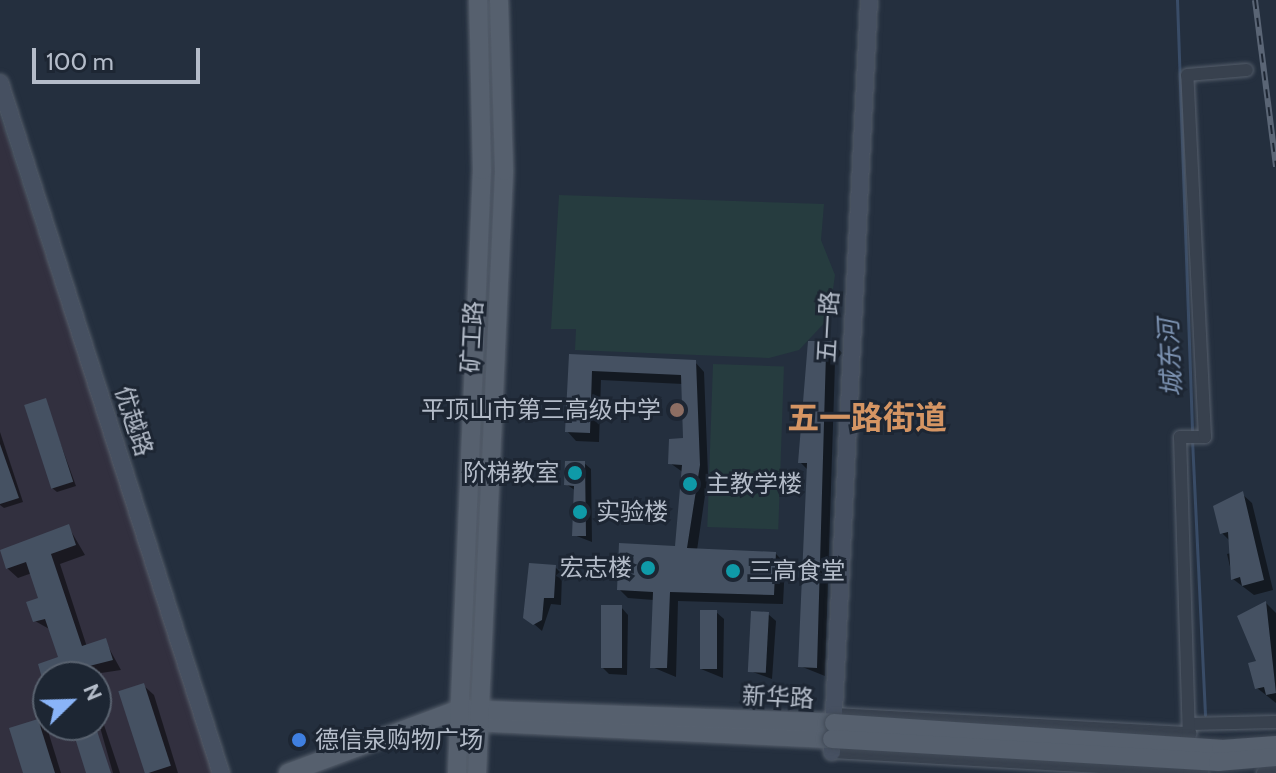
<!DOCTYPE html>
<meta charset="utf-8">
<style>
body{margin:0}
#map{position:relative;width:1276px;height:773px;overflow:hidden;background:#242f3e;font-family:Cabin,"Noto Sans SC",sans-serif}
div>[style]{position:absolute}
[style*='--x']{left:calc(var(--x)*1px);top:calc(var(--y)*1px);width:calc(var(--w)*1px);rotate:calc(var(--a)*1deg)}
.medical>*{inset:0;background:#32303f}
.green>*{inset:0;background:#263c3f;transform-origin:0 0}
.shadow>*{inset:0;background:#0007}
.stream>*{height:3px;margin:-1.5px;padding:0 1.5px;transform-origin:1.5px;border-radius:1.5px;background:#394c67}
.building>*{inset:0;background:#455162;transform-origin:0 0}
.roads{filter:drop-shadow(0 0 2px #565f6c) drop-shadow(0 0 2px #565f6c)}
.street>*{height:12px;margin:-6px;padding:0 6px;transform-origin:6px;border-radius:6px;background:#38414e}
.secondary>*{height:16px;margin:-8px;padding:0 8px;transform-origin:8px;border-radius:8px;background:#465061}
.primary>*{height:18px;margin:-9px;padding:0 9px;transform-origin:9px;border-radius:9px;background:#56606e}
.rail>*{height:6px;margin-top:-3px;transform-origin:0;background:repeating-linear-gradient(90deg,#1d2633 0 9px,#5a6575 0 18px);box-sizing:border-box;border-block:2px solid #5a6575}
.bridges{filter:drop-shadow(0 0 2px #414a57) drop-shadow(0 0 2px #414a57)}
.primary-bridge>*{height:18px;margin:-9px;padding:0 9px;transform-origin:9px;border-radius:9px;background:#56606e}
.dots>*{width:22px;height:22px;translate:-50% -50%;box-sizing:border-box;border:4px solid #1d2633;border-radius:50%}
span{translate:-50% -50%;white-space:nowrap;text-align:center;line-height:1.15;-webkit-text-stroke:6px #1d2633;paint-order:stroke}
.street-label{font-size:24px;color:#b4bcc9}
.poi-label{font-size:24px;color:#b4bcc9}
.right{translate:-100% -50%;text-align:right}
.left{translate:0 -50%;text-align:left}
.water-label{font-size:26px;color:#7c92b1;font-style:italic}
.district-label{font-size:32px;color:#d59563;font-weight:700}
.north{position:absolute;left:32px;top:661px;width:80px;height:80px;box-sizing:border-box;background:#1d2633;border:2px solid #59626f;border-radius:50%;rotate:67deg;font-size:22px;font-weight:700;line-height:32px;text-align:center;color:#b4bcc9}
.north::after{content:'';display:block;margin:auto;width:28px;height:36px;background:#8ab4f8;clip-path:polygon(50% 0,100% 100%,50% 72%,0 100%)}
.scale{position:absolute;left:32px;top:48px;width:168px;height:36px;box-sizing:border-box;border:4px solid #b4bcc9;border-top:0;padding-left:10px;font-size:24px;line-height:28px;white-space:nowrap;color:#b4bcc9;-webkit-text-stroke:6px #1d2633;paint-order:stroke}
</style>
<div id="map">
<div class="medical">
<div style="clip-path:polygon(evenodd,0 116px,217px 773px,0 773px,0 116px,48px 677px,96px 677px,96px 725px,48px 725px,48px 677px)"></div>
</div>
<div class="green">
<div style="clip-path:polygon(559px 195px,824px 204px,821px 240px,835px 275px,829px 318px,799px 350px,769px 358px,575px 350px,576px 329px,551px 329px)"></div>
<div style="left:713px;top:364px;width:71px;height:163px;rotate:2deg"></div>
</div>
<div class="shadow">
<div style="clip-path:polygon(810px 343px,833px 343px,842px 353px,835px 362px,825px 676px,800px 666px,809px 471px,800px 462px)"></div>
<div style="clip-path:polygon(570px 356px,695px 362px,704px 372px,708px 475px,697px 550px,776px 554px,785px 563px,783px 604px,678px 601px,676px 677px,652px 667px,654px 600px,628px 598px,619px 589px,677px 548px,684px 473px,670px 463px,685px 440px,683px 384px,601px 380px,599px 442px,576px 441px,567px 431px)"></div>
<div style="clip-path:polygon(45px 401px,76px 486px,57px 492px,52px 488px)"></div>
<div style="clip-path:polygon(0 432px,23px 502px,4px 508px,0 505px)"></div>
<div style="clip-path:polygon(584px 463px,591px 469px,592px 542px,574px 535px,576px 491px,566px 484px)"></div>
<div style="clip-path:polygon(1242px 494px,1252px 503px,1273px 590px,1254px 595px,1233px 579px,1227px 554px,1235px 552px,1233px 544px,1222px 533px)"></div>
<div style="clip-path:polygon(68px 526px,85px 555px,60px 564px,87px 647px,105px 641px,121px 670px,48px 681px,44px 677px,60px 658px,51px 630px,35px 621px,40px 599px,32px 573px,18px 578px,7px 568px)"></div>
<div style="clip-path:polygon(555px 567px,562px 574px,561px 605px,551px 604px,542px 631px,526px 617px)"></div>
<div style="clip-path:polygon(1266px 603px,1276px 613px,1276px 703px,1257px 688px)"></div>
<div style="clip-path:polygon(621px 607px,628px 615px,627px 675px,609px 674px,602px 667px)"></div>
<div style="clip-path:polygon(716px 612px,724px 619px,723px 678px,701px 669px)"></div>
<div style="clip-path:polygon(768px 614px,776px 621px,772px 679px,750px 671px)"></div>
<div style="clip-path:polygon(143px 685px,154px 695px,178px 773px,146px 773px,120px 692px)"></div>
<div style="clip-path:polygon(96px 713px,102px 719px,120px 773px,113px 773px)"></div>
<div style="clip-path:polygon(38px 721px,48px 731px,61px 773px,25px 773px)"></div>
</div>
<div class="stream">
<div style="--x:1177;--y:0;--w:431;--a:88"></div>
<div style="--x:1192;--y:439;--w:276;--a:87.3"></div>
</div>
<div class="building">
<div style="clip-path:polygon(808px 341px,833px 341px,833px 354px,826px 353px,817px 668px,798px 667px,807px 463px,798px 463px)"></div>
<div style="clip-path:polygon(569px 354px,696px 360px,700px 465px,687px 548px,776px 552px,774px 595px,670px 592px,667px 668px,650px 668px,653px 592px,617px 590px,619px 543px,675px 546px,682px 465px,668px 464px,669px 439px,683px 438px,681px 375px,592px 371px,590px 433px,565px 432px)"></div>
<div style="left:46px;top:398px;width:88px;height:23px;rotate:72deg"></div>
<div style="clip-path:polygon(0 444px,19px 498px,0 504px)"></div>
<div style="clip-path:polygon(565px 461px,585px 461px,586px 536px,572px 536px,574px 486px,564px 485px)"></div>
<div style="clip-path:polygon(1243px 491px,1264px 580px,1242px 586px,1240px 577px,1231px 580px,1228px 532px,1220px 534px,1213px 506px)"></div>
<div style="clip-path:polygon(69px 524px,76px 545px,51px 554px,82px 646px,106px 638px,113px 660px,42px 678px,38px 664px,58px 657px,45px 619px,33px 622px,26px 602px,38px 598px,26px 562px,6px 569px,0 550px)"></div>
<div style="clip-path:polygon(529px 563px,556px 565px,554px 598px,544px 598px,542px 620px,533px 625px,523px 618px)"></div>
<div style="clip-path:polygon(1266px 601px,1276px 693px,1266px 695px,1264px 687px,1255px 689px,1248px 663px,1256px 661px,1237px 616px)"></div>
<div style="left:601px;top:605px;width:21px;height:63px"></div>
<div style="left:700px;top:610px;width:17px;height:59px"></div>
<div style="left:751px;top:611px;width:18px;height:61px;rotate:3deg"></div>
<div style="left:144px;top:683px;width:87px;height:27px;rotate:72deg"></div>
<div style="clip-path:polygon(38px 719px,55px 773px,23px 773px,9px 728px)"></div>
<div style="clip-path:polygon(71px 725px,95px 725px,111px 773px,86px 773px)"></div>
</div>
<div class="roads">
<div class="street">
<div style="--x:834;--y:714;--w:357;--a:3.1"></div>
<div style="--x:1189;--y:724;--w:87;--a:-1.3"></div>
<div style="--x:832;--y:752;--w:371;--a:3.2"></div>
<div style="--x:1190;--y:773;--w:336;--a:-91.7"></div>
<div style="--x:1180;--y:437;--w:25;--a:0"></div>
<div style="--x:1205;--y:437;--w:362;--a:-92.8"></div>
<div style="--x:1187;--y:75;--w:60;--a:-4.8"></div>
<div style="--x:1263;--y:773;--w:13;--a:-9"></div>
</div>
<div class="secondary">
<div style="--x:0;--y:83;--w:725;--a:72.24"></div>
<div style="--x:832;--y:752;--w:753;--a:-87.18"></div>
</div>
<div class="primary">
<div style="--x:471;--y:722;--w:361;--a:2.7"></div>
<div style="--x:288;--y:773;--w:184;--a:-20.4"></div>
<div style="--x:460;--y:709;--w:374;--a:2.1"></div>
<div style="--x:457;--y:773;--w:604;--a:-87.63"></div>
<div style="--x:482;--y:170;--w:170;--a:-91.3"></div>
<div style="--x:477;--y:773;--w:603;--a:-87.43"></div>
<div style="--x:504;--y:171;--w:171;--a:-91.7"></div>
</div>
</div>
<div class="rail">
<div style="--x:1255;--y:0;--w:168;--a:82.8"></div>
</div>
<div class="bridges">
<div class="primary-bridge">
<div style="--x:834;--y:723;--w:388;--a:3.8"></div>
<div style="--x:1221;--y:749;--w:55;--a:-4.2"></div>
<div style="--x:832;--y:739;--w:387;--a:3.4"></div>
<div style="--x:1218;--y:762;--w:58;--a:-4.9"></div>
</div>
</div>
<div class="dots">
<div style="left:677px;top:410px;background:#8d6e63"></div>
<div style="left:575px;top:473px;background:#0f9aa8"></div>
<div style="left:690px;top:484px;background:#0f9aa8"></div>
<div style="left:580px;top:512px;background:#0f9aa8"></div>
<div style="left:648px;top:568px;background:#0f9aa8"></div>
<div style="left:733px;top:571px;background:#0f9aa8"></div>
<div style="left:299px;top:740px;background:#3f7fe0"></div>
</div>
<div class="street-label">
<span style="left:828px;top:327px;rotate:-87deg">五一路</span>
<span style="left:472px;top:337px;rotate:-87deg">矿工路</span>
<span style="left:134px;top:421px;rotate:72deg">优越路</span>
<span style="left:778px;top:697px;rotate:3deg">新华路</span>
</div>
<div class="poi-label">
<span class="right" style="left:661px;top:410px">平顶山市第三高级中学</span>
<span class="right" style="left:559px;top:473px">阶梯教室</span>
<span class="left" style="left:706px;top:484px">主教学楼</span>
<span class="left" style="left:596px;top:512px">实验楼</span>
<span class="right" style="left:632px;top:568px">宏志楼</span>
<span class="left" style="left:749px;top:571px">三高食堂</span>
<span class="left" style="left:315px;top:740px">德信泉购物广场</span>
</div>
<div class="water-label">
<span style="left:1171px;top:358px;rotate:-93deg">城东河</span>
</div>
<div class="district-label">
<span style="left:867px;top:418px">五一路街道</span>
</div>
<div class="north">N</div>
<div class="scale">100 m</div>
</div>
